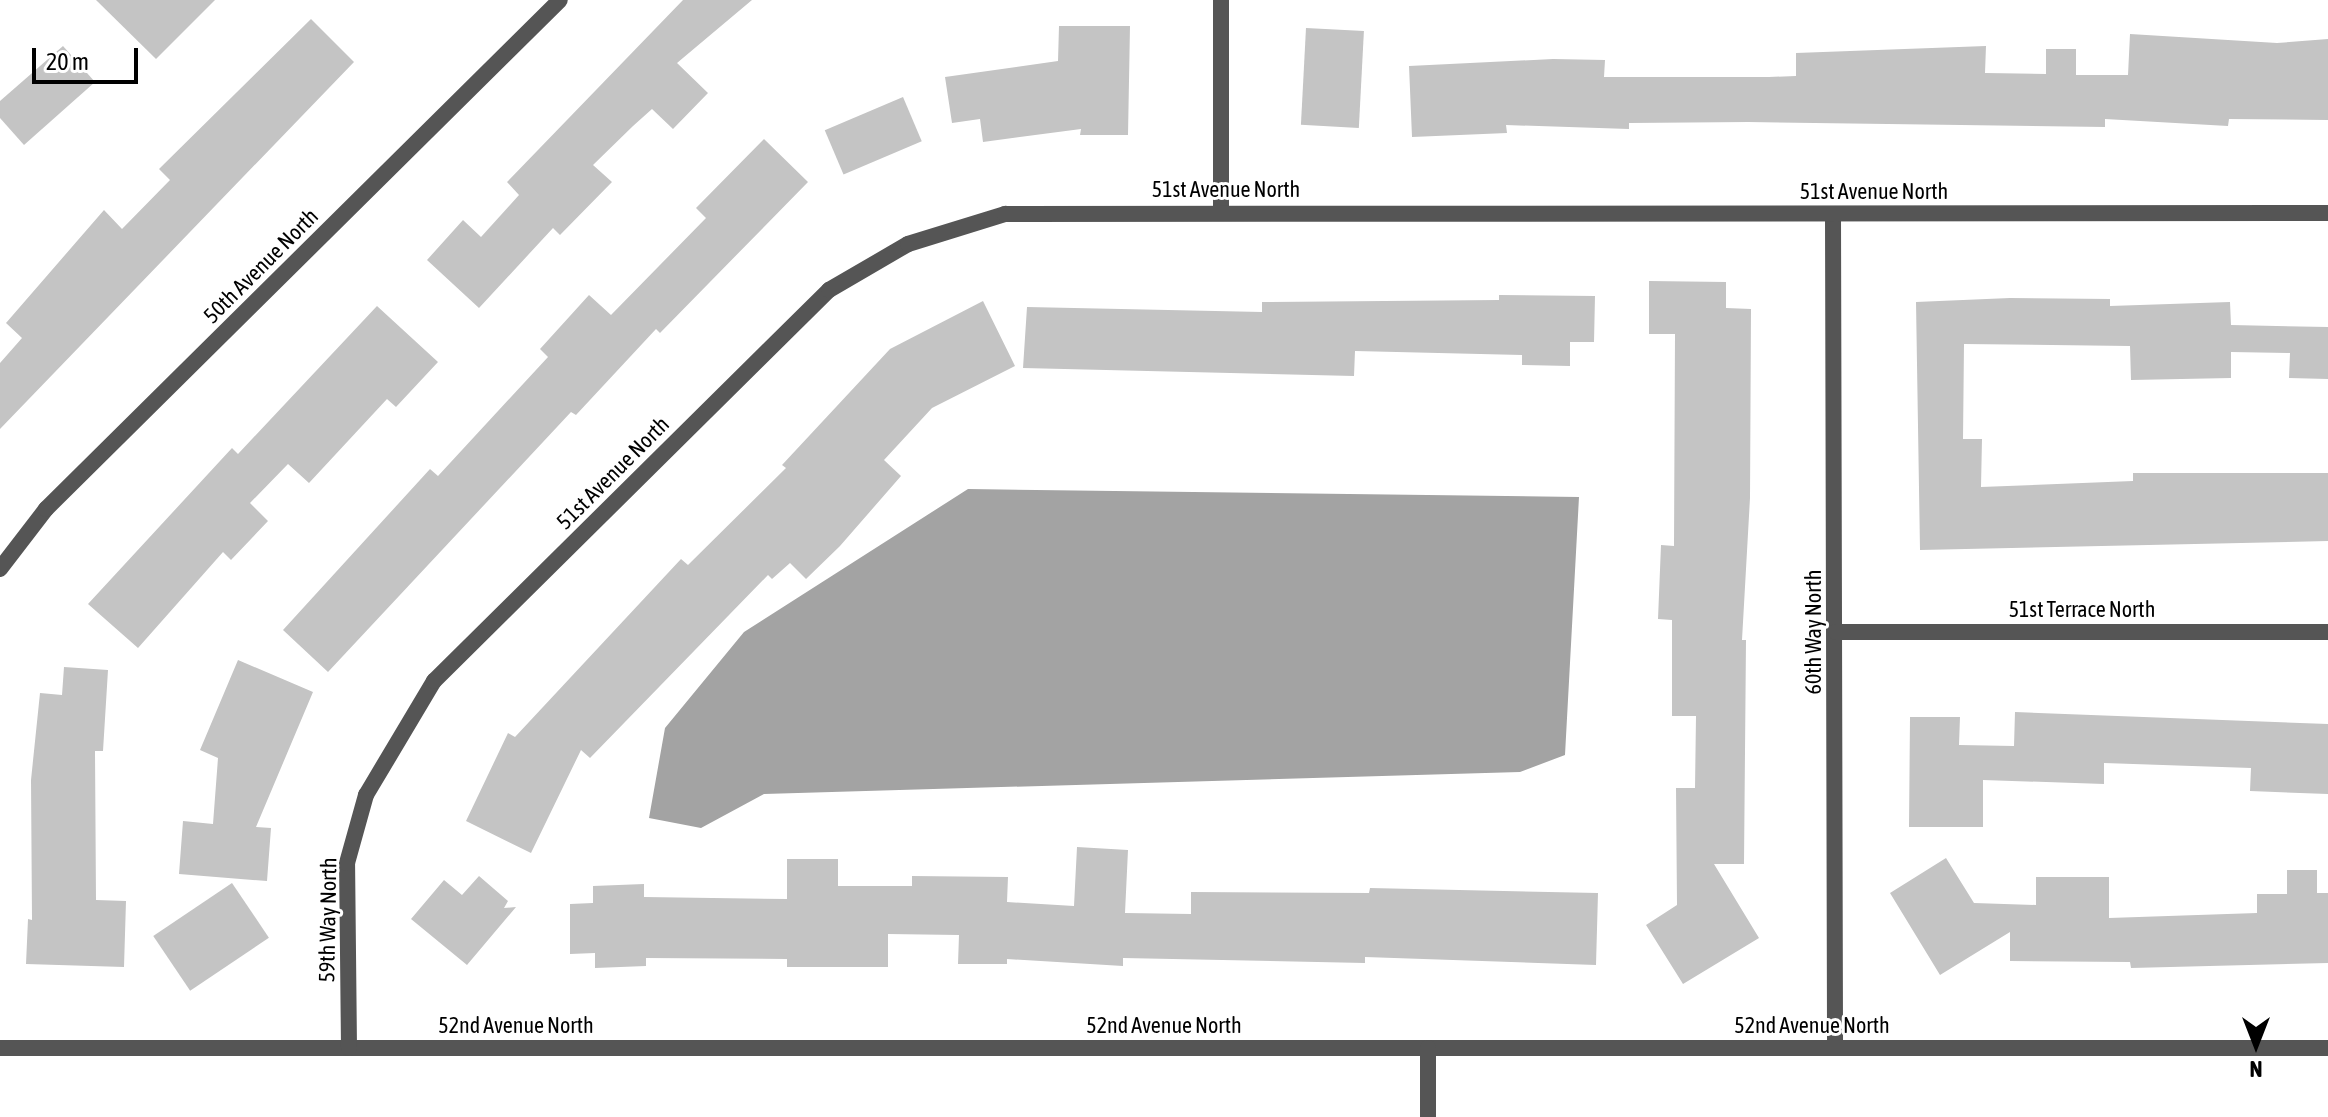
<!DOCTYPE html>
<style>
body{margin:0}
#map{position:relative;width:2328px;height:1117px;overflow:hidden;background:#fff;font-family:"Asap Condensed",sans-serif}
div>[style]{position:absolute}
[style*='--x']{left:calc(var(--x)*1px);top:calc(var(--y)*1px);width:calc(var(--w)*1px);rotate:calc(var(--a)*1deg)}
.water>*{inset:0;background:#a3a3a3}
.building>*{inset:0;background:#c4c4c4;transform-origin:0 0}
.street>*{height:16px;margin:-8px;padding:0 8px;transform-origin:8px;border-radius:8px;background:#555}
span{translate:-50% -50%;white-space:nowrap;text-align:center;line-height:1.15;-webkit-text-stroke:6px #fff;paint-order:stroke}
.street-label{font-size:22px;color:#000}
.north{position:absolute;left:2216px;top:1005px;width:80px;height:80px;-webkit-text-stroke:6px #fff;paint-order:stroke;rotate:180deg;font-size:22px;font-weight:700;line-height:32px;text-align:center;color:#000}
.north::after{content:'';display:block;margin:auto;width:28px;height:36px;background:#000;clip-path:polygon(50% 0,100% 100%,50% 72%,0 100%)}
.scale{position:absolute;left:32px;top:48px;width:106px;height:36px;box-sizing:border-box;border:4px solid #000;border-top:0;padding-left:10px;font-size:24px;line-height:28px;white-space:nowrap;color:#000;-webkit-text-stroke:6px #fff;paint-order:stroke}
</style>
<div id="map">
<div class="water">
<div style="clip-path:polygon(968px 489px,1579px 497px,1565px 755px,1520px 772px,764px 794px,701px 828px,649px 818px,665px 728px,744px 632px)"></div>
</div>
<div class="building">
<div style="clip-path:polygon(96px 0,215px 0,156px 59px)"></div>
<div style="clip-path:polygon(683px 0,752px 0,677px 63px,708px 93px,673px 129px,652px 109px,633px 126px,593px 165px,612px 182px,560px 235px,553px 228px,479px 308px,427px 260px,463px 220px,481px 237px,519px 195px,507px 182px)"></div>
<div style="clip-path:polygon(311px 19px,354px 62px,0 429px,0 363px,22px 338px,6px 323px,104px 210px,122px 229px,170px 180px,159px 169px)"></div>
<div style="clip-path:polygon(1059px 26px,1130px 26px,1128px 135px,1080px 135px,1081px 129px,983px 142px,980px 119px,952px 123px,945px 77px,1058px 61px)"></div>
<div style="left:1306px;top:28px;width:58px;height:97px;rotate:3deg"></div>
<div style="clip-path:polygon(2130px 34px,2277px 43px,2328px 39px,2328px 120px,2229px 119px,2228px 126px,2105px 119px,2105px 127px,1748px 122px,1629px 123px,1629px 129px,1506px 125px,1507px 133px,1412px 137px,1409px 66px,1553px 59px,1605px 60px,1604px 77px,1769px 77px,1796px 76px,1796px 53px,1986px 46px,1985px 73px,2046px 74px,2046px 49px,2076px 49px,2076px 75px,2128px 75px)"></div>
<div style="clip-path:polygon(63px 46px,95px 82px,24px 145px,0 118px,0 101px)"></div>
<div style="left:903px;top:97px;width:48px;height:85px;rotate:67deg"></div>
<div style="clip-path:polygon(764px 139px,808px 182px,660px 333px,656px 329px,576px 415px,571px 412px,328px 672px,283px 630px,430px 469px,438px 476px,548px 357px,540px 349px,589px 295px,611px 315px,706px 218px,696px 208px)"></div>
<div style="clip-path:polygon(1649px 281px,1726px 282px,1726px 308px,1751px 309px,1750px 498px,1742px 640px,1746px 640px,1744px 864px,1714px 864px,1759px 938px,1683px 984px,1646px 925px,1677px 905px,1676px 788px,1695px 788px,1696px 716px,1672px 716px,1672px 620px,1658px 619px,1661px 545px,1674px 546px,1675px 334px,1649px 334px)"></div>
<div style="clip-path:polygon(1499px 295px,1595px 296px,1594px 342px,1570px 342px,1570px 366px,1522px 365px,1522px 355px,1355px 351px,1354px 376px,1023px 368px,1027px 307px,1262px 312px,1262px 302px,1499px 300px)"></div>
<div style="clip-path:polygon(2010px 298px,2110px 299px,2110px 306px,2230px 302px,2231px 325px,2328px 327px,2328px 379px,2289px 378px,2290px 353px,2231px 352px,2231px 378px,2131px 380px,2130px 346px,1964px 344px,1963px 439px,1982px 439px,1981px 487px,2133px 481px,2133px 473px,2328px 473px,2328px 541px,1920px 550px,1916px 302px)"></div>
<div style="clip-path:polygon(983px 301px,1015px 366px,932px 408px,884px 460px,901px 476px,840px 546px,806px 579px,790px 563px,772px 579px,768px 575px,590px 758px,581px 750px,531px 853px,466px 821px,508px 733px,515px 737px,681px 559px,688px 565px,786px 468px,782px 465px,890px 349px)"></div>
<div style="clip-path:polygon(377px 306px,438px 362px,396px 407px,387px 399px,309px 483px,288px 464px,250px 503px,268px 521px,231px 560px,223px 552px,138px 648px,88px 604px,232px 448px,238px 454px)"></div>
<div style="clip-path:polygon(238px 660px,313px 692px,256px 827px,271px 828px,267px 881px,179px 874px,183px 821px,213px 824px,218px 758px,200px 750px)"></div>
<div style="clip-path:polygon(64px 667px,108px 670px,103px 751px,95px 751px,96px 900px,126px 901px,124px 967px,26px 964px,28px 919px,32px 920px,31px 780px,40px 693px,62px 695px)"></div>
<div style="clip-path:polygon(2015px 712px,2328px 724px,2328px 794px,2250px 791px,2251px 768px,2104px 763px,2104px 784px,1983px 780px,1983px 827px,1909px 827px,1910px 717px,1960px 717px,1959px 745px,2014px 746px)"></div>
<div style="clip-path:polygon(1077px 847px,1128px 850px,1125px 913px,1191px 914px,1191px 892px,1369px 893px,1370px 888px,1598px 893px,1596px 965px,1365px 957px,1365px 963px,1123px 958px,1123px 966px,1007px 959px,1007px 964px,958px 964px,959px 935px,888px 934px,888px 967px,787px 967px,787px 959px,646px 958px,646px 966px,595px 968px,595px 953px,570px 954px,570px 904px,593px 903px,593px 886px,644px 884px,644px 897px,787px 899px,787px 859px,838px 859px,838px 886px,912px 886px,912px 876px,1008px 877px,1007px 902px,1074px 906px)"></div>
<div style="clip-path:polygon(1946px 858px,1974px 903px,2036px 905px,2036px 877px,2109px 877px,2109px 918px,2257px 913px,2257px 894px,2287px 894px,2287px 870px,2317px 870px,2317px 893px,2328px 893px,2328px 963px,2131px 968px,2130px 962px,2010px 961px,2010px 932px,1940px 975px,1890px 893px)"></div>
<div style="clip-path:polygon(479px 876px,508px 901px,504px 908px,516px 907px,467px 965px,411px 919px,444px 880px,462px 895px)"></div>
<div style="left:232px;top:883px;width:66px;height:95px;rotate:56deg"></div>
</div>
<div class="street">
<div style="--x:1221;--y:0;--w:211;--a:90"></div>
<div style="--x:1833;--y:215;--w:833;--a:89.86"></div>
<div style="--x:0;--y:569;--w:76;--a:-52.5"></div>
<div style="--x:46;--y:509;--w:723;--a:-44.72"></div>
<div style="--x:1836;--y:632;--w:492;--a:0"></div>
<div style="--x:0;--y:1048;--w:2328;--a:0"></div>
<div style="--x:349;--y:1048;--w:185;--a:-90.6"></div>
<div style="--x:347;--y:863;--w:71;--a:-74.4"></div>
<div style="--x:366;--y:795;--w:133;--a:-59.2"></div>
<div style="--x:434;--y:681;--w:556;--a:-44.71"></div>
<div style="--x:829;--y:290;--w:91;--a:-30.2"></div>
<div style="--x:908;--y:244;--w:102;--a:-17.2"></div>
<div style="--x:1005;--y:214;--w:1323;--a:-0.04"></div>
<div style="--x:1428;--y:1048;--w:69;--a:90"></div>
</div>
<div class="street-label">
<span style="left:1226px;top:190px">51st Avenue North</span>
<span style="left:1874px;top:192px">51st Avenue North</span>
<span style="left:261px;top:266px;rotate:-45deg">50th Avenue North</span>
<span style="left:613px;top:473px;rotate:-45deg">51st Avenue North</span>
<span style="left:2082px;top:610px">51st Terrace North</span>
<span style="left:1814px;top:632px;rotate:-90deg">60th Way North</span>
<span style="left:328px;top:920px;rotate:-89deg">59th Way North</span>
<span style="left:516px;top:1026px">52nd Avenue North</span>
<span style="left:1164px;top:1026px">52nd Avenue North</span>
<span style="left:1812px;top:1026px">52nd Avenue North</span>
</div>
<div class="north">N</div>
<div class="scale">20 m</div>
</div>
